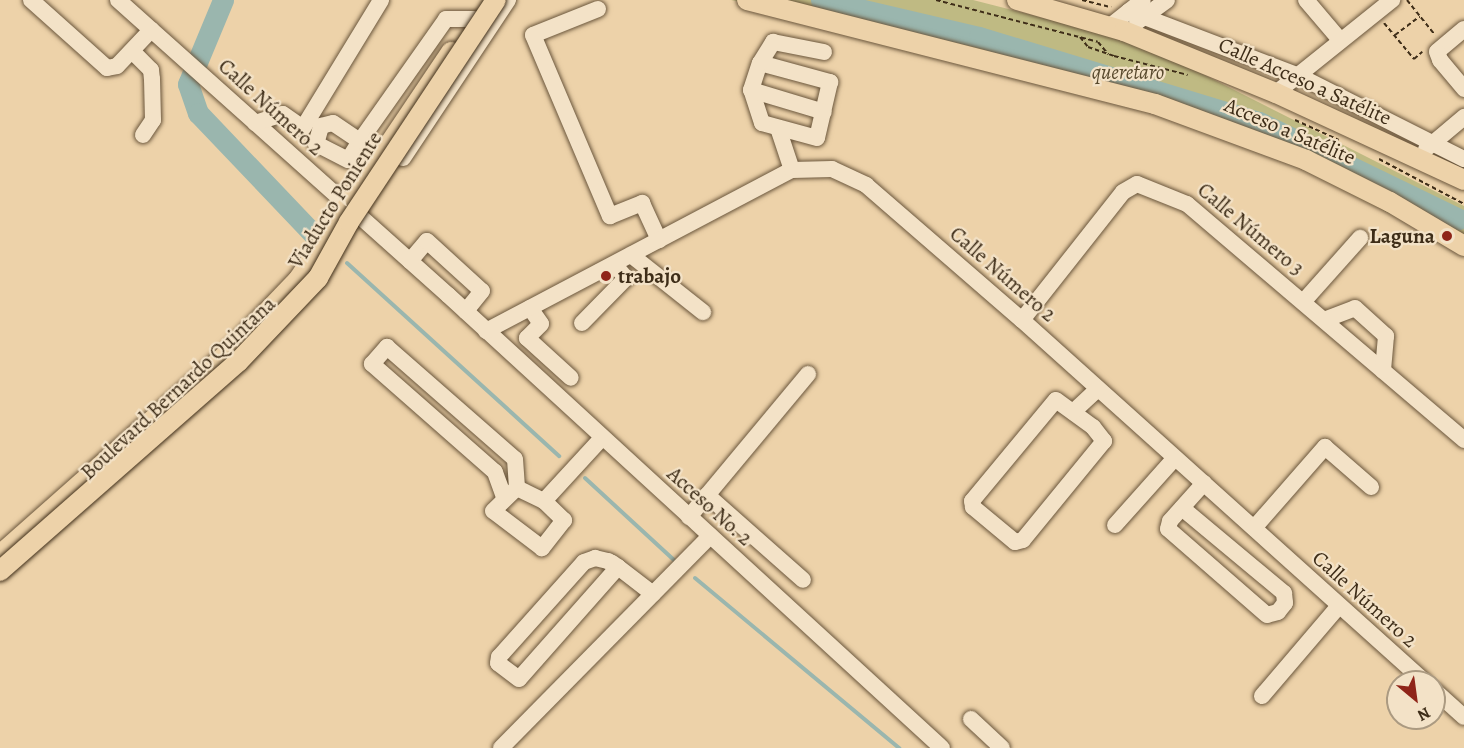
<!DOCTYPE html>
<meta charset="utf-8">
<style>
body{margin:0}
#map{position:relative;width:1464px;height:748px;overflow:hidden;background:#edd2a9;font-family:Alegreya,serif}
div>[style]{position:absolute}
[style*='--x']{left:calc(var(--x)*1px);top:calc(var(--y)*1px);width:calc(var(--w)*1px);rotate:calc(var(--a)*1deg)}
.green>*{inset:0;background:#bfba83}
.stream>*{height:4px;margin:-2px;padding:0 2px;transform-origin:2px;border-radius:2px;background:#9ab6ae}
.river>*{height:21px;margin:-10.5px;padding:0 10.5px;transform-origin:10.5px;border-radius:10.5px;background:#9ab6ae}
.path>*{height:2px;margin-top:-1px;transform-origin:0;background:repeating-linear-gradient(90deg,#3e2d18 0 4.5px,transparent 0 7.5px)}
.roads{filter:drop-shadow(0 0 2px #6a563c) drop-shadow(0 0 2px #6a563c)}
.minor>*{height:16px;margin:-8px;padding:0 8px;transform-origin:8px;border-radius:8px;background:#f3e2c7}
.major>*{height:20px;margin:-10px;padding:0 10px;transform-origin:10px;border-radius:10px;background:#edd2a9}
.bridges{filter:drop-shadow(0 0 2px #3e2d18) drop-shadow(0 0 2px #3e2d18)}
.major-bridge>*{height:20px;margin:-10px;padding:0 10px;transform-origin:10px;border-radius:10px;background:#edd2a9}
.dots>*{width:16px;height:16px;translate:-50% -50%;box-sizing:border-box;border:3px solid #f3e2c7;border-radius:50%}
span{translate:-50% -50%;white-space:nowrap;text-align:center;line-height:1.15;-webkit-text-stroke:4.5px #f3e2c7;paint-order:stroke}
.park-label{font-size:21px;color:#58492d;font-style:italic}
.street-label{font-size:21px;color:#3e2d18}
.poi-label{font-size:21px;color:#3e2d18;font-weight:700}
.right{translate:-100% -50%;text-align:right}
.left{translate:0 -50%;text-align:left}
.north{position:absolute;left:1386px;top:670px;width:60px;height:60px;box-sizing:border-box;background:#f3e2c7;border:2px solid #ab9a81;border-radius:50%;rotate:151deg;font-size:16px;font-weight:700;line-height:24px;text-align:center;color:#3e2d18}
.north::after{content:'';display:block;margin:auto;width:21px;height:27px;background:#8f2418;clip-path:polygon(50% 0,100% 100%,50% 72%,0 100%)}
</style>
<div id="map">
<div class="green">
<div style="clip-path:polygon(731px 0,973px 0,1141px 43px,1464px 206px,1464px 254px,1247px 136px,834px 23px)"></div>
</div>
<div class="stream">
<div style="--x:347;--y:263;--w:287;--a:42.3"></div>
<div style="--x:585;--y:478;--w:124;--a:42.7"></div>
<div style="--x:695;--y:578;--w:266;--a:39.8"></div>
</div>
<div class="river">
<div style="--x:223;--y:0;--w:91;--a:112.6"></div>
<div style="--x:188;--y:84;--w:31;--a:71"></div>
<div style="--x:198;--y:113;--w:173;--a:46.4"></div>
<div style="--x:821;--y:0;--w:162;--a:13.2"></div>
<div style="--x:979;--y:37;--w:293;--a:16.9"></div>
<div style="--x:1259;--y:122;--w:222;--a:25.9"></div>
</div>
<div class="path">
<div style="--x:936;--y:0;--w:167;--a:14.5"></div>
<div style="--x:1098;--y:42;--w:16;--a:50"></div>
<div style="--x:1082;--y:0;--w:30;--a:14"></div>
<div style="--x:1407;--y:0;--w:45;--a:51.3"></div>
<div style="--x:1384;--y:23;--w:47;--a:50.2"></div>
<div style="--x:1414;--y:59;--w:11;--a:-41"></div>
<div style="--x:1395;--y:35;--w:31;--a:-37"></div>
<div style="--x:1080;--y:37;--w:13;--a:51"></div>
<div style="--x:1088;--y:47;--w:28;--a:19"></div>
<div style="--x:1114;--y:56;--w:76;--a:14.4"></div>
<div style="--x:1295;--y:120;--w:48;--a:24.4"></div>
<div style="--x:1379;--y:159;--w:96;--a:27.9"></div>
</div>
<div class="roads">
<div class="minor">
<div style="--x:31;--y:0;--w:102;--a:41.8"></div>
<div style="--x:107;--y:68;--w:10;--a:-11"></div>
<div style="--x:117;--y:66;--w:50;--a:-46.6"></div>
<div style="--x:118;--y:0;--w:443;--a:41.8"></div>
<div style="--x:448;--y:295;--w:670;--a:42.52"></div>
<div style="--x:1306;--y:0;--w:52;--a:49.6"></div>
<div style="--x:598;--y:9;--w:70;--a:158.2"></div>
<div style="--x:533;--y:35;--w:197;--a:67"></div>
<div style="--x:610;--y:216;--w:35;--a:-22"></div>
<div style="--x:642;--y:203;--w:41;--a:65.3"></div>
<div style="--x:1129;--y:11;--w:180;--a:20.9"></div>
<div style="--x:1297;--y:75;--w:187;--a:26.7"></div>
<div style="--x:1137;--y:22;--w:37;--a:-36"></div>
<div style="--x:1109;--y:27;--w:43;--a:-38.5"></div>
<div style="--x:1464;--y:29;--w:35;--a:140"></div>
<div style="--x:1437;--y:52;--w:9;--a:69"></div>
<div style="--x:1440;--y:60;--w:38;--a:50"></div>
<div style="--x:132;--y:51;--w:27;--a:45"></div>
<div style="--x:151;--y:70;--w:9;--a:84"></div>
<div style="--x:152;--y:79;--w:41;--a:88.6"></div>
<div style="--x:153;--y:120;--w:18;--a:124"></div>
<div style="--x:760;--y:63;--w:73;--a:15.2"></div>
<div style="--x:830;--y:82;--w:57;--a:103.1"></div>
<div style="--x:817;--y:138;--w:57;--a:-164.7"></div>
<div style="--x:762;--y:123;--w:35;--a:-108"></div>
<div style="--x:751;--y:90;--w:28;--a:-72"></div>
<div style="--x:760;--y:63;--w:25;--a:-58"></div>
<div style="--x:773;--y:42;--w:52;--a:11.1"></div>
<div style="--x:751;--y:90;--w:76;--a:16.8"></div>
<div style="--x:1276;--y:93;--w:149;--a:-38.7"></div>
<div style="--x:255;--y:123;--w:29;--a:-18"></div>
<div style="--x:283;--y:114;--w:24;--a:35"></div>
<div style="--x:303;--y:128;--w:150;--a:-58.6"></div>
<div style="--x:333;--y:123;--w:32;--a:34"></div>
<div style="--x:360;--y:141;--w:22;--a:122"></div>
<div style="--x:348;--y:160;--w:36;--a:-153"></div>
<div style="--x:316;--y:144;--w:19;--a:-74"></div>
<div style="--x:321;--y:126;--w:12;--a:-14"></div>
<div style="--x:778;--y:128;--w:44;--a:71.6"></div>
<div style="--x:1426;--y:149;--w:50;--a:-40.1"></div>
<div style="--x:403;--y:158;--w:190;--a:-56.4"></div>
<div style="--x:376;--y:159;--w:24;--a:-132"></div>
<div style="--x:360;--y:141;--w:149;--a:-54.8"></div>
<div style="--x:446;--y:19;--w:28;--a:0"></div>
<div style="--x:631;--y:255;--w:92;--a:38.4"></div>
<div style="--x:410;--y:261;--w:26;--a:-50"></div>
<div style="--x:427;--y:241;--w:74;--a:42.3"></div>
<div style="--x:482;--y:291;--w:26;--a:129"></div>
<div style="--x:1303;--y:302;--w:86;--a:-48.3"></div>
<div style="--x:530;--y:308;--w:19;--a:55"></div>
<div style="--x:541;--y:324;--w:20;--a:135"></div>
<div style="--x:527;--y:338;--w:59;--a:42.3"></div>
<div style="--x:1022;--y:320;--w:163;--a:-51.7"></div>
<div style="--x:1123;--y:192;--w:16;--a:-30"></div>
<div style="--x:1137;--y:184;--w:54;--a:21.8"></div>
<div style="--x:1187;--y:204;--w:364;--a:40.4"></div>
<div style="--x:1324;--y:320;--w:33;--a:-21"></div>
<div style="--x:1355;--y:308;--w:42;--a:42.1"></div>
<div style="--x:1386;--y:336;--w:35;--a:95"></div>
<div style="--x:582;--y:323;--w:63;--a:-45.6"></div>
<div style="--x:626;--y:278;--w:18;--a:-131"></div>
<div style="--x:486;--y:331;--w:346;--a:-27.8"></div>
<div style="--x:792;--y:170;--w:40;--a:-1.4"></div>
<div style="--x:832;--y:169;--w:38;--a:25"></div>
<div style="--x:866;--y:185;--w:206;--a:40.9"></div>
<div style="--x:1022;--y:320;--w:542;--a:41.93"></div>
<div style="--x:1056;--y:400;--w:46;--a:36.1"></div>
<div style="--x:1093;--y:427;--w:18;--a:52"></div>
<div style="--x:1104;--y:441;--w:128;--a:129.3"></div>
<div style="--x:1023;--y:540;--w:8;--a:166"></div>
<div style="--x:1015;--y:542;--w:55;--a:-140.2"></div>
<div style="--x:973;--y:507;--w:6;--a:-99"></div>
<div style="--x:972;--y:501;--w:131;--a:-50.3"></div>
<div style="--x:1073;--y:412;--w:34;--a:-43"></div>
<div style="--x:517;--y:488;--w:30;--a:26"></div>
<div style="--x:544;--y:501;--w:28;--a:44"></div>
<div style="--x:564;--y:520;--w:36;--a:128"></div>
<div style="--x:542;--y:548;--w:61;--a:-142.9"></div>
<div style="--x:493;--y:511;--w:33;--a:-44"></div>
<div style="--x:707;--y:495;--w:128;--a:41.5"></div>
<div style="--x:504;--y:497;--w:27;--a:-110"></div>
<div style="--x:495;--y:472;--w:164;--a:-138.7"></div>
<div style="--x:372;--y:364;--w:23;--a:-49"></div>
<div style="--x:387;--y:347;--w:170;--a:41.2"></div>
<div style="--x:515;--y:459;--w:29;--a:86"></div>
<div style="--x:544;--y:501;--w:86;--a:-47.4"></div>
<div style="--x:1182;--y:508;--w:133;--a:39.8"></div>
<div style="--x:1284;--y:593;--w:10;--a:84"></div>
<div style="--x:1285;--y:603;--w:11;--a:128"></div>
<div style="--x:1278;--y:612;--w:11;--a:165"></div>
<div style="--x:1267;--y:615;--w:131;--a:-139"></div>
<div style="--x:1168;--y:529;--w:8;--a:-76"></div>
<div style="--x:1170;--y:521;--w:51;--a:-48.2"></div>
<div style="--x:689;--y:517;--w:186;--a:-50.2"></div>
<div style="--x:1115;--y:525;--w:90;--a:-48.2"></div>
<div style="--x:1254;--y:528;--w:108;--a:-48.8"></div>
<div style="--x:1325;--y:447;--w:61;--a:41"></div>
<div style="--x:618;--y:567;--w:149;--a:131.5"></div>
<div style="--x:519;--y:679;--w:26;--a:-143"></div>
<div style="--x:498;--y:663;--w:6;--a:-81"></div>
<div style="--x:499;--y:657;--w:127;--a:-48.2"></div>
<div style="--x:584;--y:562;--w:12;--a:-20"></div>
<div style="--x:595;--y:558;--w:13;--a:13"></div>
<div style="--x:608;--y:561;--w:4;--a:27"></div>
<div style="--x:612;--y:563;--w:7;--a:34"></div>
<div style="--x:618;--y:567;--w:44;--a:37.6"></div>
<div style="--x:1434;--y:690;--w:40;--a:42"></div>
<div style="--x:1262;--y:696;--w:118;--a:-49.5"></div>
<div style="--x:971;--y:719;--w:42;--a:43.1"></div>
<div style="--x:501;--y:748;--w:298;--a:-45.4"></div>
</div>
<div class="major">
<div style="--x:747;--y:0;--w:421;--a:14.3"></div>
<div style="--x:1155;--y:104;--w:161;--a:20.3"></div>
<div style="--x:1306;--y:160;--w:94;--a:26.6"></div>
<div style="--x:1390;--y:202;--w:86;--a:30.7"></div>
<div style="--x:1017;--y:0;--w:111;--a:16.2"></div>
<div style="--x:1124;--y:31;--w:164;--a:22.2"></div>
<div style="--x:1276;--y:93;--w:207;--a:24.8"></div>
<div style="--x:0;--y:555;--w:300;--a:-41.5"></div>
<div style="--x:225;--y:356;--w:105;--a:-46.2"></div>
<div style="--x:298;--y:280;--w:275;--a:-56.1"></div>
</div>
</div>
<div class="bridges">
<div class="major-bridge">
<div style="--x:0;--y:571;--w:317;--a:-41.3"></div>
<div style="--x:238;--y:362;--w:116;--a:-46.4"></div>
<div style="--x:318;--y:278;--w:64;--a:-61"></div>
<div style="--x:349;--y:222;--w:266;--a:-56.5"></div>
</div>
</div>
<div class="dots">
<div style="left:1447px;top:236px;background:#8f2418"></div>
<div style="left:606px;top:276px;background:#8f2418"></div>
</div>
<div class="park-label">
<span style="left:1128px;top:72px">queretaro</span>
</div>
<div class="street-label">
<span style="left:1305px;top:81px;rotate:24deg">Calle Acceso a Satélite</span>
<span style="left:271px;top:107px;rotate:42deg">Calle Número 2</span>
<span style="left:1290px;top:131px;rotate:23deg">Acceso a Satélite</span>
<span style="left:335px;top:200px;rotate:-58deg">Viaducto Poniente</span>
<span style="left:1251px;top:229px;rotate:40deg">Calle Número 3</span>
<span style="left:1003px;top:274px;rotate:41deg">Calle Número 2</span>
<span style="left:178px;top:388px;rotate:-43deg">Boulevard Bernardo Quintana</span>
<span style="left:710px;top:506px;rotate:42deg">Acceso No. 2</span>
<span style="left:1365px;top:599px;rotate:42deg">Calle Número 2</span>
</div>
<div class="poi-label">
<span class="right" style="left:1435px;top:236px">Laguna</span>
<span class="left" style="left:618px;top:276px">trabajo</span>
</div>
<div class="north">N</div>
</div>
